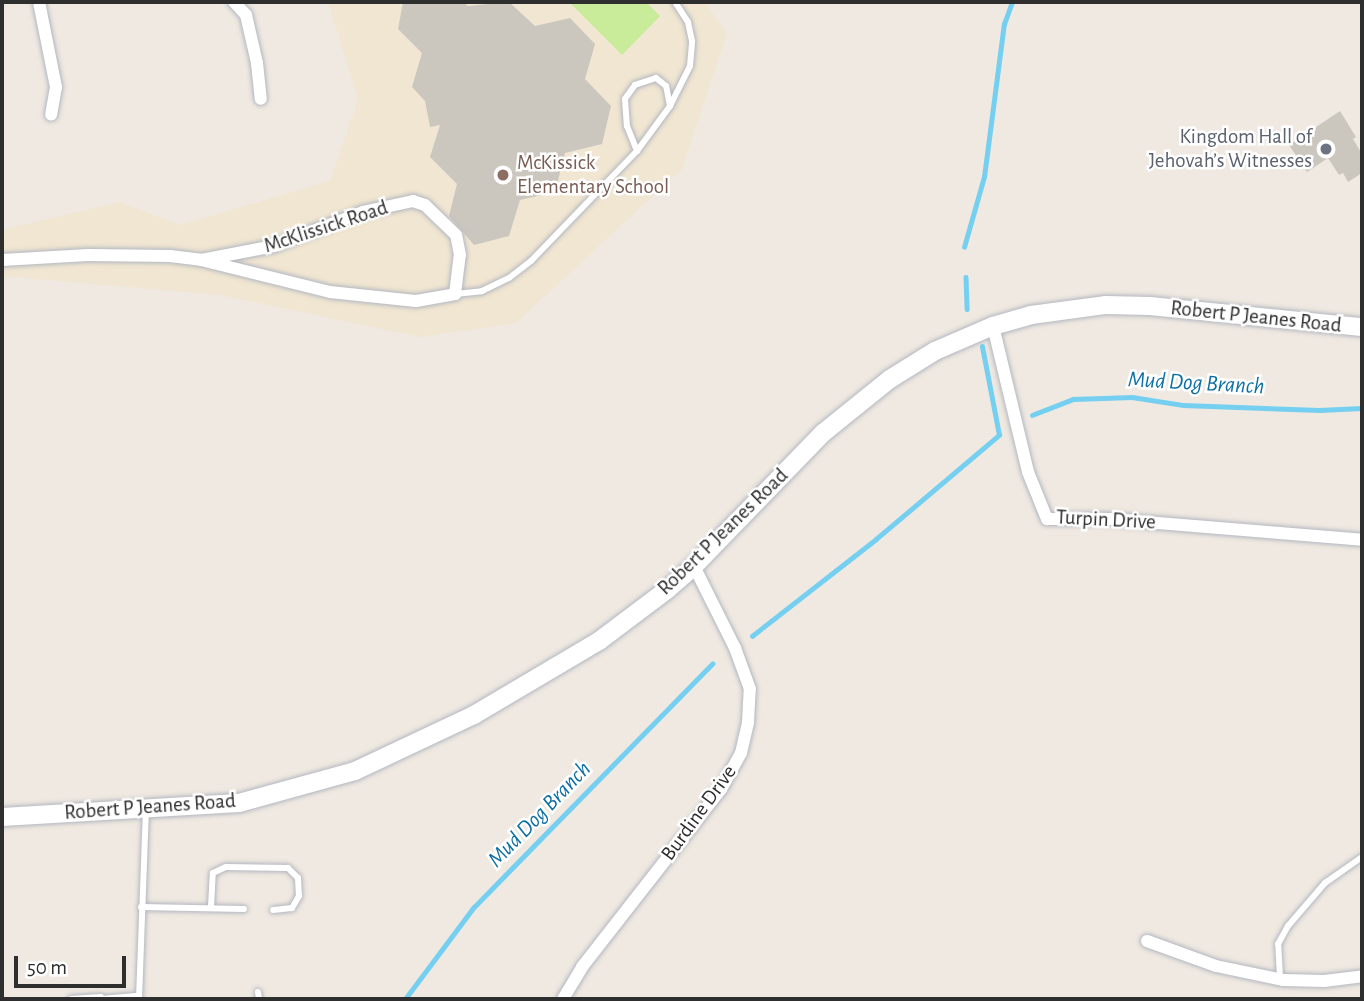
<!DOCTYPE html>
<meta charset="utf-8">
<style>
body{margin:0}
#map{position:relative;width:1364px;height:1001px;overflow:hidden;background:#efe9e1;font-family:"Alegreya Sans",sans-serif}
div>[style]{position:absolute}
[style*='--x']{left:calc(var(--x)*1px);top:calc(var(--y)*1px);width:calc(var(--w)*1px);rotate:calc(var(--a)*1deg)}
.education>*{inset:0;background:#f0e6d1}
.pitch>*{inset:0;background:#c9ec9a}
.stream>*{height:4.5px;margin:-2.25px;padding:0 2.25px;transform-origin:2.25px;border-radius:2.25px;background:#75cff0}
.building>*{inset:0;background:#cbc7bf}
.roads{filter:drop-shadow(0 0 2px #b4b7c1) drop-shadow(0 0 2px #b4b7c1)}
.lane>*{height:6px;margin:-3px;padding:0 3px;transform-origin:3px;border-radius:3px;background:#fff}
.street>*{height:12px;margin:-6px;padding:0 6px;transform-origin:6px;border-radius:6px;background:#fff}
.secondary>*{height:18px;margin:-9px;padding:0 9px;transform-origin:9px;border-radius:9px;background:#fff}
.dots>*{width:19px;height:19px;translate:-50% -50%;box-sizing:border-box;border:4px solid #fff;border-radius:50%}
span{translate:-50% -50%;white-space:nowrap;text-align:center;line-height:1.15;-webkit-text-stroke:5px #fff;paint-order:stroke}
.worship-label{font-size:21px;color:#5b616d}
.right{translate:-100% -50%;text-align:right}
.education-label{font-size:21px;color:#785e54}
.left{translate:0 -50%;text-align:left}
.street-label{font-size:21px;color:#2e2e2e}
.water-label{font-size:23px;color:#0d6fa3;font-style:italic}
.frame{position:absolute;inset:0;border:4px solid #2e2e2e;pointer-events:none}
.scale{position:absolute;left:14px;top:956px;width:112px;height:32px;box-sizing:border-box;border:4px solid #2e2e2e;border-top:0;padding-left:9px;font-size:21px;line-height:24px;white-space:nowrap;color:#2e2e2e;-webkit-text-stroke:5px #fff;paint-order:stroke}
</style>
<div id="map">
<div class="education">
<div style="clip-path:polygon(328px 2px,705px 2px,727px 34px,682px 169px,516px 323px,420px 337px,221px 295px,14px 277px,2px 280px,2px 230px,119px 202px,180px 225px,330px 181px,358px 100px)"></div>
</div>
<div class="pitch">
<div style="clip-path:polygon(569px 2px,646px 2px,660px 16px,622px 55px)"></div>
</div>
<div class="stream">
<div style="--x:964;--y:247;--w:73;--a:-74.1"></div>
<div style="--x:984;--y:177;--w:154;--a:-82.6"></div>
<div style="--x:1004;--y:24;--w:23;--a:-70"></div>
<div style="--x:966;--y:277;--w:32;--a:88"></div>
<div style="--x:1032;--y:415;--w:44;--a:-21.3"></div>
<div style="--x:1073;--y:399;--w:59;--a:-1.9"></div>
<div style="--x:1132;--y:397;--w:52;--a:8.9"></div>
<div style="--x:1183;--y:405;--w:136;--a:2.1"></div>
<div style="--x:1319;--y:410;--w:43;--a:-2.7"></div>
<div style="--x:752;--y:636;--w:157;--a:-38"></div>
<div style="--x:876;--y:539;--w:161;--a:-40.2"></div>
<div style="--x:999;--y:435;--w:90;--a:-100.9"></div>
<div style="--x:405;--y:999;--w:114;--a:-53.2"></div>
<div style="--x:473;--y:908;--w:342;--a:-45.6"></div>
</div>
<div class="building">
<div style="clip-path:polygon(403px 2px,463px 2px,468px 6px,509px 2px,535px 26px,570px 18px,595px 44px,585px 79px,611px 106px,602px 144px,565px 153px,555px 192px,520px 200px,509px 236px,474px 245px,449px 216px,457px 184px,430px 157px,440px 125px,430px 127px,425px 101px,412px 87px,422px 53px,398px 29px)"></div>
<div style="clip-path:polygon(1340px 111px,1356px 137px,1353px 139px,1362px 154px,1362px 173px,1348px 182px,1343px 173px,1339px 175px,1328px 158px,1307px 172px,1289px 145px)"></div>
</div>
<div class="roads">
<div class="lane">
<div style="--x:671;--y:104;--w:42;--a:-63.4"></div>
<div style="--x:690;--y:66;--w:25;--a:-85"></div>
<div style="--x:692;--y:41;--w:19;--a:-102"></div>
<div style="--x:688;--y:22;--w:24;--a:-123"></div>
<div style="--x:455;--y:294;--w:27;--a:-6"></div>
<div style="--x:482;--y:291;--w:30;--a:-26"></div>
<div style="--x:509;--y:278;--w:28;--a:-38"></div>
<div style="--x:531;--y:261;--w:153;--a:-46.1"></div>
<div style="--x:637;--y:151;--w:56;--a:-53.7"></div>
<div style="--x:670;--y:106;--w:20;--a:-101"></div>
<div style="--x:666;--y:86;--w:13;--a:-141"></div>
<div style="--x:656;--y:78;--w:22;--a:162"></div>
<div style="--x:635;--y:85;--w:17;--a:126"></div>
<div style="--x:625;--y:99;--w:27;--a:86"></div>
<div style="--x:627;--y:126;--w:27;--a:68"></div>
<div style="--x:141;--y:907;--w:103;--a:1.1"></div>
<div style="--x:211;--y:907;--w:34;--a:-87"></div>
<div style="--x:213;--y:873;--w:14;--a:-25"></div>
<div style="--x:226;--y:867;--w:62;--a:0.9"></div>
<div style="--x:288;--y:868;--w:14;--a:45"></div>
<div style="--x:298;--y:878;--w:18;--a:87"></div>
<div style="--x:299;--y:896;--w:14;--a:120"></div>
<div style="--x:292;--y:908;--w:19;--a:174"></div>
<div style="--x:1280;--y:978;--w:34;--a:-93"></div>
<div style="--x:1278;--y:944;--w:21;--a:-61"></div>
<div style="--x:1288;--y:926;--w:57;--a:-49.3"></div>
<div style="--x:1325;--y:883;--w:45;--a:-35.1"></div>
<div style="--x:258;--y:992;--w:7;--a:82"></div>
<div style="--x:71;--y:999;--w:30;--a:-4"></div>
<div style="--x:101;--y:999;--w:38;--a:-5"></div>
<div style="--x:139;--y:999;--w:189;--a:-87.9"></div>
</div>
<div class="street">
<div style="--x:39;--y:2;--w:87;--a:78.7"></div>
<div style="--x:56;--y:87;--w:28;--a:100"></div>
<div style="--x:234;--y:2;--w:18;--a:47"></div>
<div style="--x:246;--y:15;--w:49;--a:77.1"></div>
<div style="--x:257;--y:63;--w:36;--a:84"></div>
<div style="--x:2;--y:260;--w:86;--a:-3.3"></div>
<div style="--x:88;--y:255;--w:82;--a:0.7"></div>
<div style="--x:170;--y:256;--w:31;--a:7"></div>
<div style="--x:201;--y:260;--w:133;--a:13.9"></div>
<div style="--x:330;--y:292;--w:86;--a:6"></div>
<div style="--x:416;--y:301;--w:40;--a:-10"></div>
<div style="--x:455;--y:294;--w:39;--a:-83"></div>
<div style="--x:460;--y:255;--w:20;--a:-101"></div>
<div style="--x:456;--y:235;--w:43;--a:-135.9"></div>
<div style="--x:425;--y:205;--w:13;--a:-162"></div>
<div style="--x:413;--y:201;--w:51;--a:167.6"></div>
<div style="--x:363;--y:212;--w:95;--a:159.1"></div>
<div style="--x:274;--y:246;--w:74;--a:169.1"></div>
<div style="--x:993;--y:326;--w:150;--a:76.5"></div>
<div style="--x:1028;--y:472;--w:51;--a:68"></div>
<div style="--x:1047;--y:519;--w:62;--a:0"></div>
<div style="--x:1109;--y:519;--w:254;--a:4.7"></div>
<div style="--x:1147;--y:941;--w:73;--a:19.9"></div>
<div style="--x:1216;--y:966;--w:68;--a:11.8"></div>
<div style="--x:1283;--y:980;--w:41;--a:1.4"></div>
<div style="--x:1324;--y:981;--w:38;--a:-7"></div>
<div style="--x:563;--y:999;--w:37;--a:-59"></div>
<div style="--x:582;--y:967;--w:226;--a:-52"></div>
<div style="--x:721;--y:789;--w:41;--a:-60.9"></div>
<div style="--x:741;--y:753;--w:32;--a:-77"></div>
<div style="--x:748;--y:722;--w:33;--a:-87"></div>
<div style="--x:750;--y:689;--w:44;--a:-110.1"></div>
<div style="--x:735;--y:648;--w:92;--a:-116.6"></div>
</div>
<div class="secondary">
<div style="--x:2;--y:817;--w:237;--a:-3.4"></div>
<div style="--x:239;--y:803;--w:120;--a:-15.4"></div>
<div style="--x:355;--y:771;--w:132;--a:-25.2"></div>
<div style="--x:474;--y:715;--w:145;--a:-30.6"></div>
<div style="--x:599;--y:641;--w:86;--a:-37"></div>
<div style="--x:668;--y:589;--w:35;--a:-41"></div>
<div style="--x:694;--y:566;--w:185;--a:-45.9"></div>
<div style="--x:823;--y:433;--w:86;--a:-38.9"></div>
<div style="--x:890;--y:379;--w:53;--a:-31.9"></div>
<div style="--x:935;--y:351;--w:63;--a:-23.3"></div>
<div style="--x:993;--y:326;--w:40;--a:-16"></div>
<div style="--x:1031;--y:315;--w:76;--a:-7.6"></div>
<div style="--x:1106;--y:305;--w:44;--a:1.3"></div>
<div style="--x:1150;--y:306;--w:213;--a:5.7"></div>
</div>
</div>
<div class="dots">
<div style="left:1326px;top:149px;background:#6b7280"></div>
<div style="left:503px;top:175px;background:#8d6e63"></div>
</div>
<div class="worship-label">
<span class="right" style="left:1312px;top:149px">Kingdom Hall of<br>Jehovah’s Witnesses</span>
</div>
<div class="education-label">
<span class="left" style="left:517px;top:175px">McKissick<br>Elementary School</span>
</div>
<div class="street-label">
<span style="left:326px;top:227px;rotate:-18deg">McKlissick Road</span>
<span style="left:1256px;top:317px;rotate:6deg">Robert P Jeanes Road</span>
<span style="left:1106px;top:520px;rotate:3deg">Turpin Drive</span>
<span style="left:723px;top:532px;rotate:-44deg">Robert P Jeanes Road</span>
<span style="left:150px;top:807px;rotate:-4deg">Robert P Jeanes Road</span>
<span style="left:699px;top:813px;rotate:-54deg">Burdine Drive</span>
</div>
<div class="water-label">
<span style="left:1196px;top:384px;rotate:3deg">Mud Dog Branch</span>
<span style="left:540px;top:815px;rotate:-46deg">Mud Dog Branch</span>
</div>
<div class="frame"></div>
<div class="scale">50 m</div>
</div>
